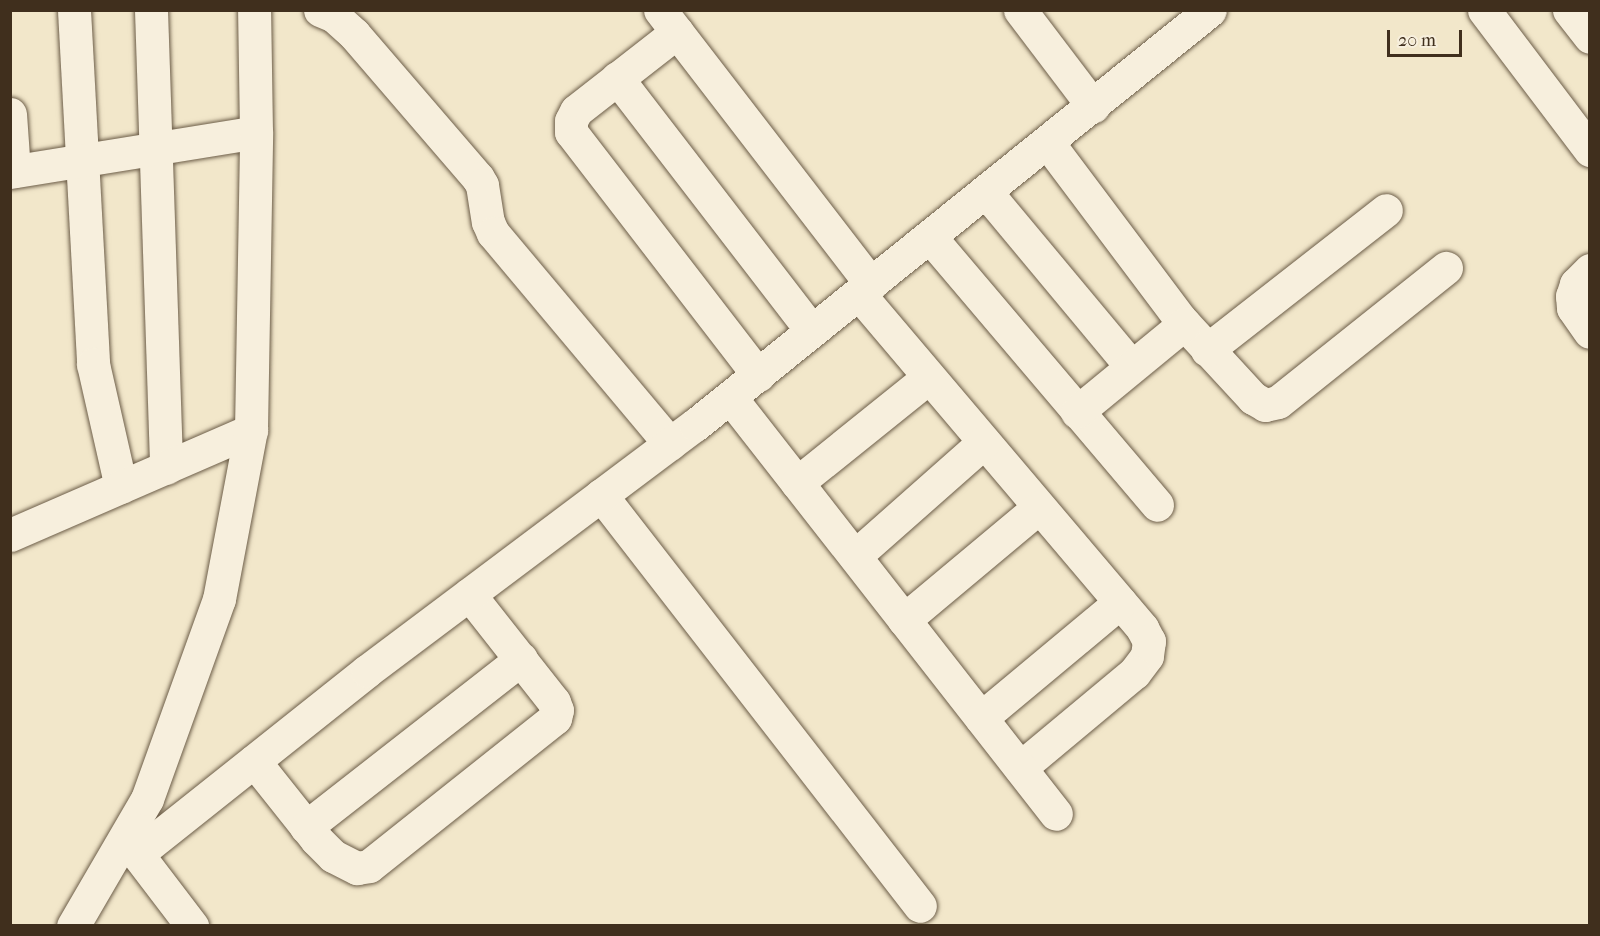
<!DOCTYPE html>
<style>
body{margin:0}
#map{position:relative;width:1600px;height:936px;overflow:hidden;background:#f2e7ca;font-family:"IM FELL French Canon",serif}
div>[style]{position:absolute}
[style*='--x']{left:calc(var(--x)*1px);top:calc(var(--y)*1px);width:calc(var(--w)*1px);rotate:calc(var(--a)*1deg)}
.roads{filter:drop-shadow(0 0 2px #6c5d48) drop-shadow(0 0 2px #6c5d48)}
.minor>*{height:33px;margin:-16.5px;padding:0 16.5px;transform-origin:16.5px;border-radius:16.5px;background:#f7efdd}
span{translate:-50% -50%;white-space:nowrap;text-align:center;line-height:1.15;-webkit-text-stroke:5px #f7efdd;paint-order:stroke}
.frame{position:absolute;inset:0;border:12px solid #402f1d;pointer-events:none}
.scale{position:absolute;left:1387px;top:30px;width:75px;height:27px;box-sizing:border-box;border:3px solid #402f1d;border-top:0;padding-left:8px;font-size:18px;line-height:21px;white-space:nowrap;color:#402f1d;-webkit-text-stroke:4px #f7efdd;paint-order:stroke}
</style>
<div id="map">
<div class="roads">
<div class="minor">
<div style="--x:74;--y:10;--w:355;--a:86.9"></div>
<div style="--x:93;--y:364;--w:126;--a:77.2"></div>
<div style="--x:151;--y:10;--w:458;--a:88.1"></div>
<div style="--x:320;--y:10;--w:15;--a:23"></div>
<div style="--x:334;--y:16;--w:27;--a:42"></div>
<div style="--x:354;--y:34;--w:190;--a:49.3"></div>
<div style="--x:478;--y:178;--w:8;--a:60"></div>
<div style="--x:482;--y:185;--w:37;--a:81"></div>
<div style="--x:488;--y:222;--w:12;--a:66"></div>
<div style="--x:493;--y:233;--w:275;--a:50"></div>
<div style="--x:660;--y:10;--w:346;--a:52.4"></div>
<div style="--x:1020;--y:10;--w:121;--a:52.8"></div>
<div style="--x:1484;--y:10;--w:176;--a:52.9"></div>
<div style="--x:1569;--y:10;--w:34;--a:52"></div>
<div style="--x:677;--y:32;--w:128;--a:142"></div>
<div style="--x:576;--y:111;--w:11;--a:117"></div>
<div style="--x:571;--y:121;--w:11;--a:90"></div>
<div style="--x:571;--y:132;--w:307;--a:52.4"></div>
<div style="--x:617;--y:78;--w:319;--a:52.4"></div>
<div style="--x:10;--y:114;--w:57;--a:86"></div>
<div style="--x:1048;--y:143;--w:220;--a:53.1"></div>
<div style="--x:1180;--y:319;--w:108;--a:47.3"></div>
<div style="--x:1253;--y:398;--w:14;--a:30"></div>
<div style="--x:1265;--y:405;--w:13;--a:-13"></div>
<div style="--x:1278;--y:402;--w:215;--a:-38.6"></div>
<div style="--x:10;--y:172;--w:249;--a:-9.2"></div>
<div style="--x:986;--y:192;--w:226;--a:50.2"></div>
<div style="--x:930;--y:237;--w:351;--a:49.7"></div>
<div style="--x:1590;--y:270;--w:20;--a:135"></div>
<div style="--x:1576;--y:284;--w:13;--a:108"></div>
<div style="--x:1572;--y:296;--w:12;--a:85"></div>
<div style="--x:1573;--y:308;--w:29;--a:55"></div>
<div style="--x:859;--y:294;--w:438;--a:49.7"></div>
<div style="--x:1142;--y:628;--w:15;--a:62"></div>
<div style="--x:1149;--y:641;--w:15;--a:98"></div>
<div style="--x:1147;--y:656;--w:21;--a:127"></div>
<div style="--x:1134;--y:673;--w:148;--a:140.2"></div>
<div style="--x:1207;--y:350;--w:227;--a:-38"></div>
<div style="--x:730;--y:397;--w:529;--a:51.98"></div>
<div style="--x:1077;--y:412;--w:139;--a:-39.4"></div>
<div style="--x:797;--y:483;--w:169;--a:-38.8"></div>
<div style="--x:601;--y:495;--w:520;--a:52.18"></div>
<div style="--x:10;--y:535;--w:263;--a:-23.5"></div>
<div style="--x:855;--y:556;--w:172;--a:-41.5"></div>
<div style="--x:904;--y:620;--w:176;--a:-39.9"></div>
<div style="--x:981;--y:718;--w:181;--a:-39.8"></div>
<div style="--x:254;--y:761;--w:100;--a:51.5"></div>
<div style="--x:316;--y:839;--w:24;--a:45"></div>
<div style="--x:333;--y:856;--w:27;--a:27"></div>
<div style="--x:357;--y:868;--w:12;--a:-9"></div>
<div style="--x:369;--y:866;--w:238;--a:-38.5"></div>
<div style="--x:555;--y:718;--w:8;--a:-76"></div>
<div style="--x:557;--y:710;--w:9;--a:-111"></div>
<div style="--x:554;--y:702;--w:137;--a:-128.2"></div>
<div style="--x:306;--y:827;--w:273;--a:-38"></div>
<div style="--x:125;--y:838;--w:111;--a:52.7"></div>
<div style="--x:137;--y:854;--w:294;--a:-38.5"></div>
<div style="--x:367;--y:671;--w:410;--a:-36.9"></div>
<div style="--x:695;--y:425;--w:661;--a:-38.86"></div>
<div style="--x:73;--y:926;--w:147;--a:-59.8"></div>
<div style="--x:147;--y:799;--w:213;--a:-70.2"></div>
<div style="--x:219;--y:599;--w:172;--a:-79.3"></div>
<div style="--x:251;--y:430;--w:298;--a:-89"></div>
<div style="--x:256;--y:132;--w:122;--a:-90.9"></div>
</div>
</div>
<div class="frame"></div>
<div class="scale">20 m</div>
</div>
